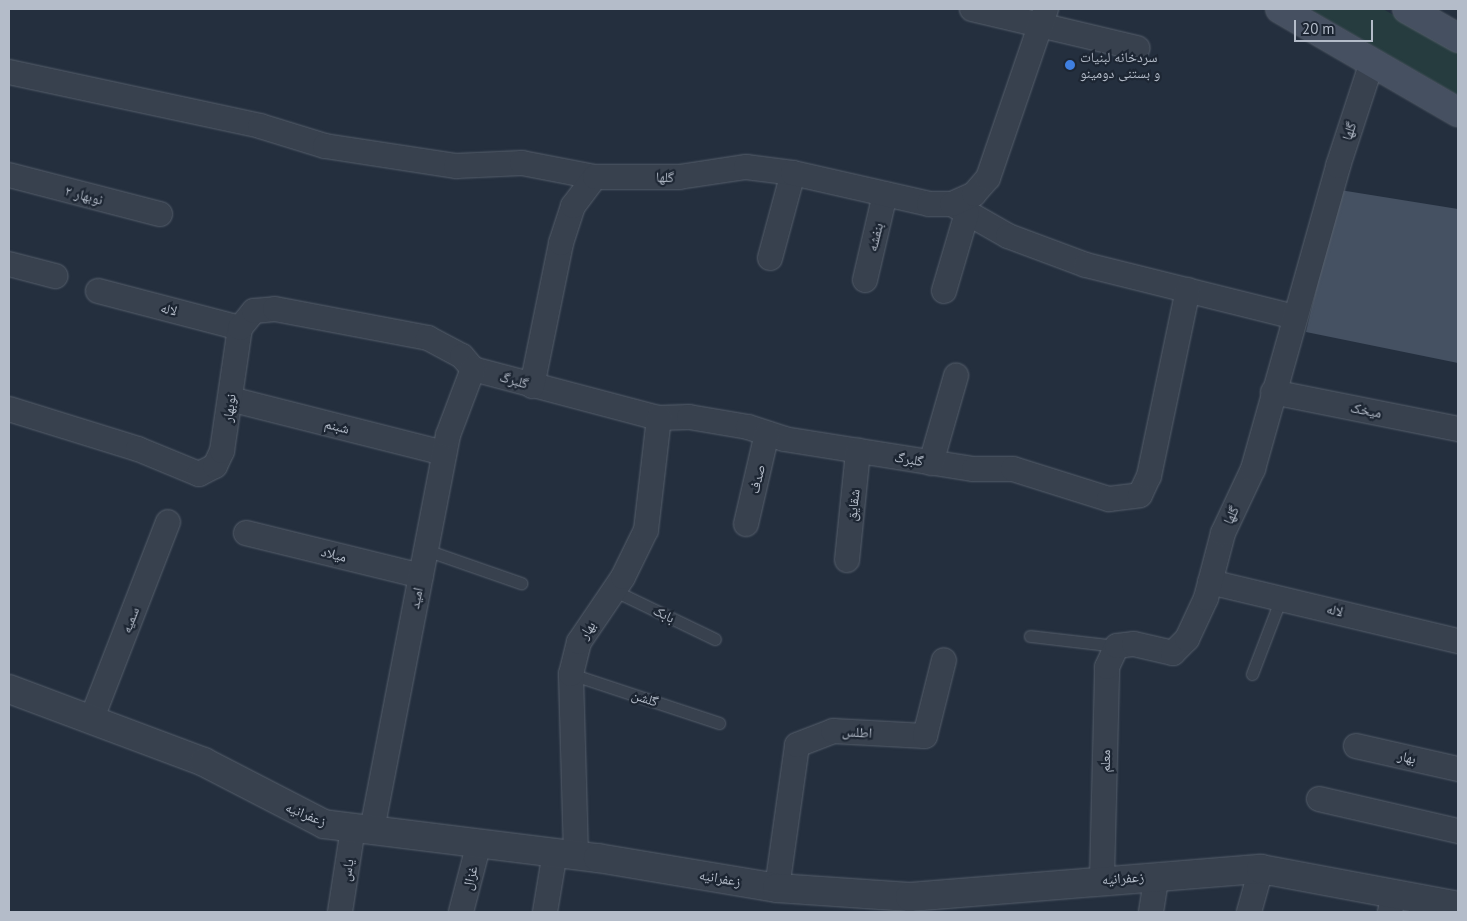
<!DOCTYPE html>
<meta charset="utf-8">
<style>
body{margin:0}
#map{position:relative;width:1467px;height:921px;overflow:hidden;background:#242f3e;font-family:"PT Sans","Noto Naskh Arabic",sans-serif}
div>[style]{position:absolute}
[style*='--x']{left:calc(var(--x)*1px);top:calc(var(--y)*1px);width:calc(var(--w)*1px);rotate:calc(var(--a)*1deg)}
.green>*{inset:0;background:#263c3f}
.building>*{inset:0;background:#455162}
.roads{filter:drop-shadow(0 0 1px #565f6c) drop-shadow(0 0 1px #565f6c)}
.service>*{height:11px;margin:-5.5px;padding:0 5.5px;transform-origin:5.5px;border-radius:5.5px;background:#38414e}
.minor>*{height:24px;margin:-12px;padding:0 12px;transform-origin:12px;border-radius:12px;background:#38414e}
.tertiary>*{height:28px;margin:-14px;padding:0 14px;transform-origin:14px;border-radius:14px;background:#38414e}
.secondary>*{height:28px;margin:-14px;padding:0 14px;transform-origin:14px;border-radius:14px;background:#465061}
.dots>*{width:14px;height:14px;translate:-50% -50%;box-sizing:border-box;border:2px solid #1d2633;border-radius:50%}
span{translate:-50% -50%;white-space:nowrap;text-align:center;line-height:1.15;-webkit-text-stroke:4.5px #1d2633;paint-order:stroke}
.poi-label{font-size:14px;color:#b4bcc9}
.left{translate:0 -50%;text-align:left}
.street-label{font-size:14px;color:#b4bcc9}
.frame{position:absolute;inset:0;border:10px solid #b4bcc9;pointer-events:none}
.scale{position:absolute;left:1294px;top:20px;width:79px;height:22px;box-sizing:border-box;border:2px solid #b4bcc9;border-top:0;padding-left:6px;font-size:15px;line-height:18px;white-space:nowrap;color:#b4bcc9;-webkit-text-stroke:4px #1d2633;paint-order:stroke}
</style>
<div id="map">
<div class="green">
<div style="clip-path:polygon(1310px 9px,1383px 9px,1458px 52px,1458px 95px)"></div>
</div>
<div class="building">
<div style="clip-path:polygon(1340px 190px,1458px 209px,1458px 363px,1306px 332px)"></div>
</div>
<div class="roads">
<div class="service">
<div style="--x:426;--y:550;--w:101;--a:19.2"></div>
<div style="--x:613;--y:590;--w:113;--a:25.7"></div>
<div style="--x:1030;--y:636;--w:88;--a:6.6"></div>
<div style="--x:571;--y:674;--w:156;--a:18.3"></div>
<div style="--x:1252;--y:674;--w:81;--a:-69.1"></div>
</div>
<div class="minor">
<div style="--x:972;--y:9;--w:170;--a:13.3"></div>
<div style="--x:9;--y:72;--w:257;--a:12.1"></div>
<div style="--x:260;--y:126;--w:68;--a:17.1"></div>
<div style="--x:325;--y:146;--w:133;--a:8.7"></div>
<div style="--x:456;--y:166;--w:66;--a:-2.6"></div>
<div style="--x:522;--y:163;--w:74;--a:10.9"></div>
<div style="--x:9;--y:175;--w:156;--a:14.5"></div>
<div style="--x:952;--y:204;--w:64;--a:29.7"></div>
<div style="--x:1008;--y:236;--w:83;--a:20.4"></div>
<div style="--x:1086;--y:265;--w:214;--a:14"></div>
<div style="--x:770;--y:258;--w:88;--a:-74.9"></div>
<div style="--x:9;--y:264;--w:48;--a:14.6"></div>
<div style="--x:865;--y:280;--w:88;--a:-76.9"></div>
<div style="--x:98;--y:291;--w:147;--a:14.6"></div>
<div style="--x:944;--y:291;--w:81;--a:-73.6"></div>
<div style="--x:473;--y:369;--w:192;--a:14.8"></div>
<div style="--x:659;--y:418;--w:30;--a:-2"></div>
<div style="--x:689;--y:417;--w:60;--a:9.6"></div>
<div style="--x:748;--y:427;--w:38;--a:18"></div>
<div style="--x:784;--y:439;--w:192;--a:9"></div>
<div style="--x:974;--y:469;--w:39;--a:0"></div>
<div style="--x:1013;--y:469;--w:101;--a:17.4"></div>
<div style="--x:1109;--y:499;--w:31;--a:-7"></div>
<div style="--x:1140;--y:495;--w:21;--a:-65"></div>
<div style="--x:1149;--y:476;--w:190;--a:-78.2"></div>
<div style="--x:532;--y:386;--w:146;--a:-78.5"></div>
<div style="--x:561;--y:243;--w:39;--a:-72"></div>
<div style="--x:573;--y:206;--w:36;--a:-53"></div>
<div style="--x:595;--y:177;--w:84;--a:0"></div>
<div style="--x:679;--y:177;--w:68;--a:-8.5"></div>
<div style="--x:746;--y:167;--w:47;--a:7.3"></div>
<div style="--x:793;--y:173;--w:139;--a:12.8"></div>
<div style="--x:929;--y:204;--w:23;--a:0"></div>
<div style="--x:952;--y:204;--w:24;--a:-24"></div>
<div style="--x:974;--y:194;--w:21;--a:-49"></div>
<div style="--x:988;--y:178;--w:179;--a:-71.1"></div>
<div style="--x:1273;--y:392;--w:189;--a:11.3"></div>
<div style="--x:230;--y:399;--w:221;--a:14.2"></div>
<div style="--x:9;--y:409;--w:135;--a:17.2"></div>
<div style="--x:138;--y:449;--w:66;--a:22.3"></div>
<div style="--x:199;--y:474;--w:18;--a:-27"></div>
<div style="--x:215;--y:466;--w:17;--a:-65"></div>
<div style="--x:222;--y:451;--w:124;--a:-81.7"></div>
<div style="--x:240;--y:328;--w:22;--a:-51"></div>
<div style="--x:254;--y:311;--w:21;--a:-5"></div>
<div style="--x:275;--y:309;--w:156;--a:10.7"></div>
<div style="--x:428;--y:338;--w:38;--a:28"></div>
<div style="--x:462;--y:356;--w:17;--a:50"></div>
<div style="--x:931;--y:463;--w:91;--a:-74"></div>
<div style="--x:746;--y:524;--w:93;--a:-77"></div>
<div style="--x:246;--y:533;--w:180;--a:13.8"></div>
<div style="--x:847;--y:560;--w:110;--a:-84.2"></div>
<div style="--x:1210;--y:582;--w:255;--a:13.4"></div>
<div style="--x:92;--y:718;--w:210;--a:-68.8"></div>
<div style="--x:1356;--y:746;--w:105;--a:12.7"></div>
<div style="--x:1319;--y:799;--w:143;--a:13"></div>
<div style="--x:372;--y:830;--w:402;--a:-79.1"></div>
<div style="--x:448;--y:435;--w:71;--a:-69.3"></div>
<div style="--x:576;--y:855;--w:181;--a:-91.6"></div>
<div style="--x:571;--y:674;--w:33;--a:-76"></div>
<div style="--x:579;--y:642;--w:78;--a:-55.9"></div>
<div style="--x:623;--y:577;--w:52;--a:-63.9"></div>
<div style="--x:646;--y:530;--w:113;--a:-83.4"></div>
<div style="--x:1102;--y:879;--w:212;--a:-88.6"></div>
<div style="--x:1107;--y:667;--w:23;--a:-65"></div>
<div style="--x:1117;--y:646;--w:17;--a:-7"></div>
<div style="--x:1134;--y:644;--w:40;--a:13"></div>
<div style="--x:1173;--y:653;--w:20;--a:-45"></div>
<div style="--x:1187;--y:639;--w:45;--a:-65.1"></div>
<div style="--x:1206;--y:598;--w:67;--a:-75.3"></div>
<div style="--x:1223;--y:533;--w:71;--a:-64.9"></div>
<div style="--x:1253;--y:469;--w:315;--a:-74.3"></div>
<div style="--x:1338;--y:166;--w:109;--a:-71.9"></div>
<div style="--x:777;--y:888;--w:144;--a:-82"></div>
<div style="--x:797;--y:745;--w:39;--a:-21"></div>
<div style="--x:833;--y:731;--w:92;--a:3.1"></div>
<div style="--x:925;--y:736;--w:78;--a:-76"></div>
<div style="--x:340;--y:912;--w:85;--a:-81.2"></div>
<div style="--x:461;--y:912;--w:71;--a:-75.4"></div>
<div style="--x:545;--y:912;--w:61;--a:-80.5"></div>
<div style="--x:1151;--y:912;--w:36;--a:-81"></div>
<div style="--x:1249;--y:912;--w:45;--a:-74.4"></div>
<div style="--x:1390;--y:912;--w:19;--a:-78"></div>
</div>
<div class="tertiary">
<div style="--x:9;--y:689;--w:208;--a:20.5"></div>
<div style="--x:204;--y:762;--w:135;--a:27.3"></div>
<div style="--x:324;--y:824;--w:276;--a:7.1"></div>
<div style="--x:598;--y:858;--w:181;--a:9.5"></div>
<div style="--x:777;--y:888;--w:133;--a:3.9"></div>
<div style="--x:910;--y:897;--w:352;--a:-4.6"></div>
<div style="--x:1261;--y:869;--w:200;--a:10.6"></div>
</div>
<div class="secondary">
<div style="--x:1280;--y:9;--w:206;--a:30.1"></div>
<div style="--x:1407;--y:9;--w:59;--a:29.6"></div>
</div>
</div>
<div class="dots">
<div style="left:1070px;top:65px;background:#3f7fe0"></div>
</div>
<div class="poi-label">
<span class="left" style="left:1080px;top:65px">سردخانه لبنیات<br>و بستنی دومینو</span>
</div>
<div class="street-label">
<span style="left:1349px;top:131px;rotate:-72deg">گلها</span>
<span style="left:665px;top:177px;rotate:2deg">گلها</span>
<span style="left:84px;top:195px;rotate:15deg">نوبهار ۲</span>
<span style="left:875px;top:237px;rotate:-76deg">بنفشه</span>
<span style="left:169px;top:309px;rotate:15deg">لاله</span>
<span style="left:514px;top:380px;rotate:16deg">گلبرگ</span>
<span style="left:229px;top:408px;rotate:-82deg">نوبهار</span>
<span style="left:1366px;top:410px;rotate:11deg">میخک</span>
<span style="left:337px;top:426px;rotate:14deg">شبنم</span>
<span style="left:909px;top:459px;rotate:9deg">گلبرگ</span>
<span style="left:757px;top:479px;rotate:-77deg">صدف</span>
<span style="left:853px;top:505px;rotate:-84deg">شقایق</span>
<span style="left:1231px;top:515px;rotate:-65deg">گلها</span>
<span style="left:334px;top:554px;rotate:14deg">میلاد</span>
<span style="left:416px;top:598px;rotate:-79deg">امید</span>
<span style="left:1335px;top:610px;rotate:13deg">لاله</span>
<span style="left:664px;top:614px;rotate:26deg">بابک</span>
<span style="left:130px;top:620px;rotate:-69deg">سمیه</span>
<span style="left:587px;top:630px;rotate:-58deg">بهار</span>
<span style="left:645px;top:698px;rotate:18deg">گلشن</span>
<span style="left:857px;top:732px;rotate:3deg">اطلس</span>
<span style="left:1407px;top:757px;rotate:13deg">بهار</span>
<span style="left:1105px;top:761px;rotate:-89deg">معلم</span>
<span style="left:306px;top:814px;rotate:22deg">زعفرانیه</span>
<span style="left:347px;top:870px;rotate:-81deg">یاس</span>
<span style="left:470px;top:878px;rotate:-76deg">غزال</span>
<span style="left:720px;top:878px;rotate:10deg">زعفرانیه</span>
<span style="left:1123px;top:878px;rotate:-4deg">زعفرانیه</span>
</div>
<div class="frame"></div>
<div class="scale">20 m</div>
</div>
